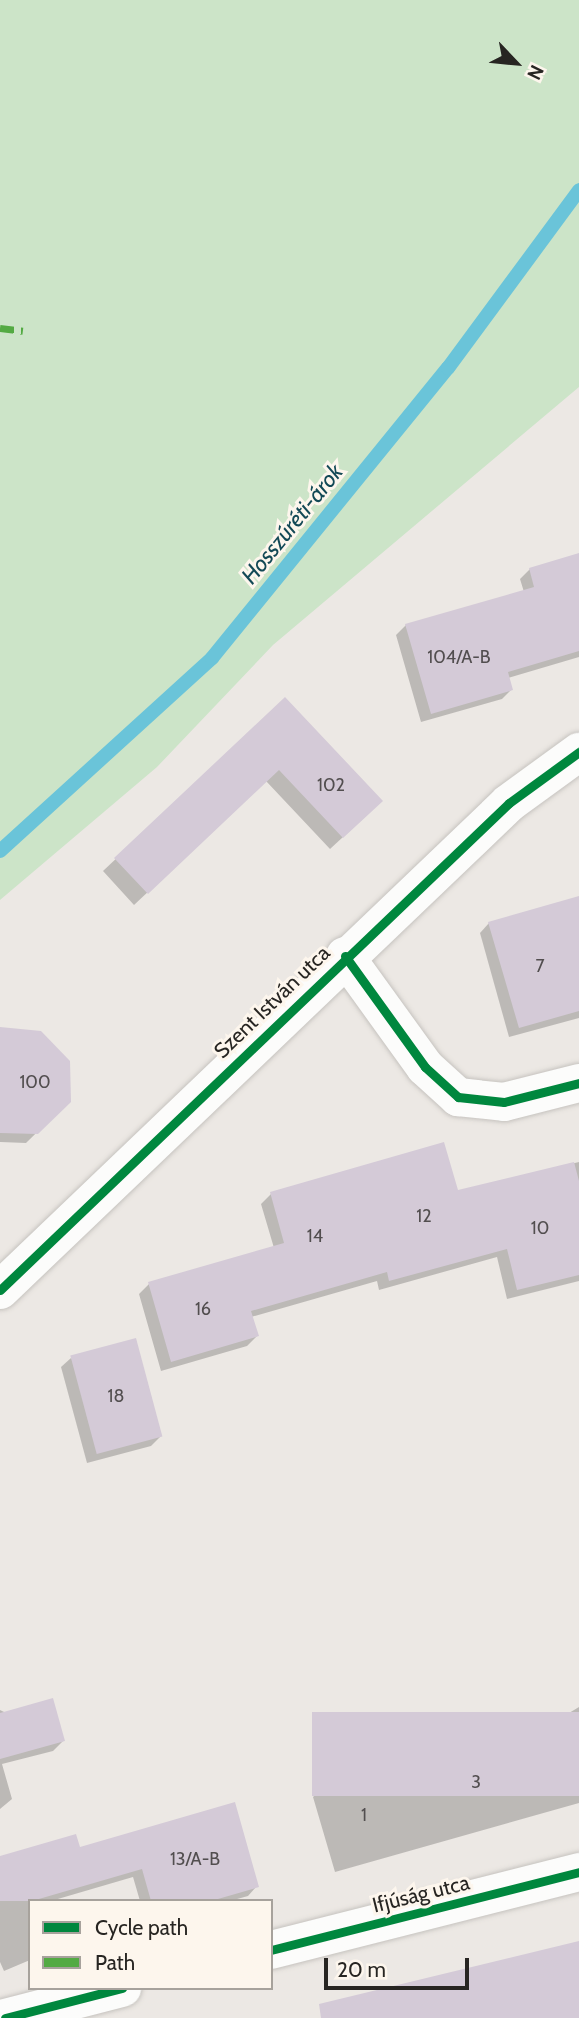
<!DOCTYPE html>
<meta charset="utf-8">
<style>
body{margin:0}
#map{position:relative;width:579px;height:2018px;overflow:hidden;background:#ece8e4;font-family:Cabin,sans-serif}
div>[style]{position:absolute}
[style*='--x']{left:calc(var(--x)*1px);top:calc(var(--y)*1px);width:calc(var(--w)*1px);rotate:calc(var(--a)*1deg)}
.green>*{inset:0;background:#cce4c8}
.shadow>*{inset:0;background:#0003}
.stream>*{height:14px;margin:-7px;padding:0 7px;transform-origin:7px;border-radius:7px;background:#6ac4d9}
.building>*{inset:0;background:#d4cad7;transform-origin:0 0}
.roads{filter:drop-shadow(0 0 2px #c6c3bf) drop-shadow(0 0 2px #c6c3bf)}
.street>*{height:38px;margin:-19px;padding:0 19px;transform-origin:19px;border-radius:19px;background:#fcfcfb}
.secondary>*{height:38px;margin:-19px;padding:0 19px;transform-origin:19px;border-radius:19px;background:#fcfcfb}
.quiet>*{height:7px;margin-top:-3.5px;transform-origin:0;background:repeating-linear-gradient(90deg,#53aa43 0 14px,transparent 0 21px)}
.cycleway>*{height:9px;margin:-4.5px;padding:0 4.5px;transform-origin:4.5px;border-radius:4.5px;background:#00873e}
span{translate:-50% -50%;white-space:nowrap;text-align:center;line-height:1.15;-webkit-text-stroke:6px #fdf6ed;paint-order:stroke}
.number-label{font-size:18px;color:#524e4f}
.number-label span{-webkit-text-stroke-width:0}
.street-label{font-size:21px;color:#272522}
.water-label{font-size:23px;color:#134956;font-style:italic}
.legend{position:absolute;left:28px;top:1899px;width:245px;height:91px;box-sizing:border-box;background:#fdf6ed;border:2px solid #a7a29c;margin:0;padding:9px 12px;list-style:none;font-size:21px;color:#272522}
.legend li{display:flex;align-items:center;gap:14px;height:35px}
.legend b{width:35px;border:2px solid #a7a29c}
.north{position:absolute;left:481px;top:28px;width:70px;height:70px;-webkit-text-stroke:5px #fdf6ed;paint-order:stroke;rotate:116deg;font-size:19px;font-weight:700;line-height:28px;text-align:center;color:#272522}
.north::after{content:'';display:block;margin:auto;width:24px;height:32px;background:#272522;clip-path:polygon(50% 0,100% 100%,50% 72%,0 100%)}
.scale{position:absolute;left:324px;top:1958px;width:145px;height:32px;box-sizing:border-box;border:4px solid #272522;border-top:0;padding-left:9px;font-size:21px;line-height:24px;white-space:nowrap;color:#272522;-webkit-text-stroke:5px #fdf6ed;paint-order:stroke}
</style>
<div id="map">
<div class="green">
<div style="clip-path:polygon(0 0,579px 0,579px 387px,273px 645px,157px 767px,0 900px)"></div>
</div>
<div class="shadow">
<div style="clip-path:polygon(579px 556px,579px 657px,508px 678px,512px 689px,502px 699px,421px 722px,396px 635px,406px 625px,524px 592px,520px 579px,530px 569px)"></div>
<div style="clip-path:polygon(285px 699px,368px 814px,330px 849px,266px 781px,134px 905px,103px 871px)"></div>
<div style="clip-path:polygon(579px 912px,579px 1018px,509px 1037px,480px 933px,489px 923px)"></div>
<div style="clip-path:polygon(0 1029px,69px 1101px,26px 1143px,0 1142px)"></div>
<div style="clip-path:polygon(579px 1162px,579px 1281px,507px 1299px,497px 1257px,379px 1290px,377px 1281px,251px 1317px,257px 1336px,247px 1346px,161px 1371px,139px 1294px,149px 1284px,274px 1248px,261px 1204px,271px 1194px,456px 1192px)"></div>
<div style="clip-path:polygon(71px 1358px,161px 1436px,151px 1446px,87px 1463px,61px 1367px)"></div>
<div style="clip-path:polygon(579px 1707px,579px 1803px,335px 1872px,313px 1797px,323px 1787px,559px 1719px)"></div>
<div style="clip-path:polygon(0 1710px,63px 1741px,53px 1751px,2px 1764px,12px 1799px,0 1809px)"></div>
<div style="clip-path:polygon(78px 1849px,257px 1886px,248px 1896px,230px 1901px,140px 1901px,133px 1877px,51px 1901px,30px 1901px,30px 1960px,4px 1971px,0 1962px,0 1872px)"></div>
</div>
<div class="stream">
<div style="--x:0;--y:851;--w:287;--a:-42.3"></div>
<div style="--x:212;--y:658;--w:374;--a:-50.9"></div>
<div style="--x:448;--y:368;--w:221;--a:-53.6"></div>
</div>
<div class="building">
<div style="clip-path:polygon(579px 553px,579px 651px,508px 672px,513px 690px,431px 714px,405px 624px,534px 587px,529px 568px)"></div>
<div style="clip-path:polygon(285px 697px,383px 801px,343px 838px,279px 770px,148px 894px,114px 858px)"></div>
<div style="clip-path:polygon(579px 896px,579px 1011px,519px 1028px,488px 922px)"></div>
<div style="clip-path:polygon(0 1027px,41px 1031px,70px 1061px,71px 1102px,38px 1134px,0 1133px)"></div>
<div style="clip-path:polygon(444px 1142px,458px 1190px,574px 1162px,579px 1181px,579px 1275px,517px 1290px,507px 1249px,389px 1281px,387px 1272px,251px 1311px,259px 1336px,171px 1362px,148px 1282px,284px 1243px,270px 1192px)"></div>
<div style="left:136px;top:1338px;width:102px;height:68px;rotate:75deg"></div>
<div style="clip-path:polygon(53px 1698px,65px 1741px,0 1759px,0 1713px)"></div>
<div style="left:579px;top:1712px;width:84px;height:267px;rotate:90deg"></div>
<div style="clip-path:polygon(235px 1802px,259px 1887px,211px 1901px,151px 1901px,142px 1869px,32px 1901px,0 1901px,0 1856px,76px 1834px,80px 1847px)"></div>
<div style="clip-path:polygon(579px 1941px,579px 2018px,321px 2018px,319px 2004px)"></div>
</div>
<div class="roads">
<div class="street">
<div style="--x:345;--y:956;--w:137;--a:54.2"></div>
<div style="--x:425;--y:1067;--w:45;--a:42.3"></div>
<div style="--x:458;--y:1097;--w:46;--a:6.2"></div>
<div style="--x:504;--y:1102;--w:77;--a:-14.2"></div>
<div style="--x:271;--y:1950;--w:318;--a:-14.2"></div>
<div style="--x:5;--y:2018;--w:121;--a:-14.4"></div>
</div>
<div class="secondary">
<div style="--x:0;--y:1290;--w:704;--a:-43.73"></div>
<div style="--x:509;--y:803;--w:87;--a:-36.1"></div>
</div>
</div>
<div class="quiet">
<div style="--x:0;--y:328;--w:23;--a:7"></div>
</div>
<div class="cycleway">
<div style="--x:345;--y:956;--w:137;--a:54.2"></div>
<div style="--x:425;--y:1067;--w:45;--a:42.3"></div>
<div style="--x:458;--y:1097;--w:46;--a:6.2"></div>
<div style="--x:504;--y:1102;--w:77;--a:-14.2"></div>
<div style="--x:0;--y:1290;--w:704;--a:-43.73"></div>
<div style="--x:509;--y:803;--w:87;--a:-36.1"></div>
<div style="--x:271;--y:1950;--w:318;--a:-14.2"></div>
<div style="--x:5;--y:2018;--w:121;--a:-14.4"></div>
</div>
<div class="number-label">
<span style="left:459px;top:657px">104/A-B</span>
<span style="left:331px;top:785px">102</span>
<span style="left:540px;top:966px">7</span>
<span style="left:35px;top:1082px">100</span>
<span style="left:424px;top:1216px">12</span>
<span style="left:540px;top:1228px">10</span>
<span style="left:315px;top:1236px">14</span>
<span style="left:203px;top:1309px">16</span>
<span style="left:116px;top:1396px">18</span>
<span style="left:476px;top:1782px">3</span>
<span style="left:364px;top:1815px">1</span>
<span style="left:195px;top:1859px">13/A-B</span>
</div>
<div class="street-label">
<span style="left:272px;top:1002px;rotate:-44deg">Szent István utca</span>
<span style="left:421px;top:1894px;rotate:-14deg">Ifjúság utca</span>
</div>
<div class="water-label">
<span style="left:292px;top:524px;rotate:-51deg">Hosszúréti-árok</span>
</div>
<ul class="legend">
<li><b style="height:9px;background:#00873e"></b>Cycle path</li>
<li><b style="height:9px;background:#53aa43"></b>Path</li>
</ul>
<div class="north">N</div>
<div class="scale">20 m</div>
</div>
